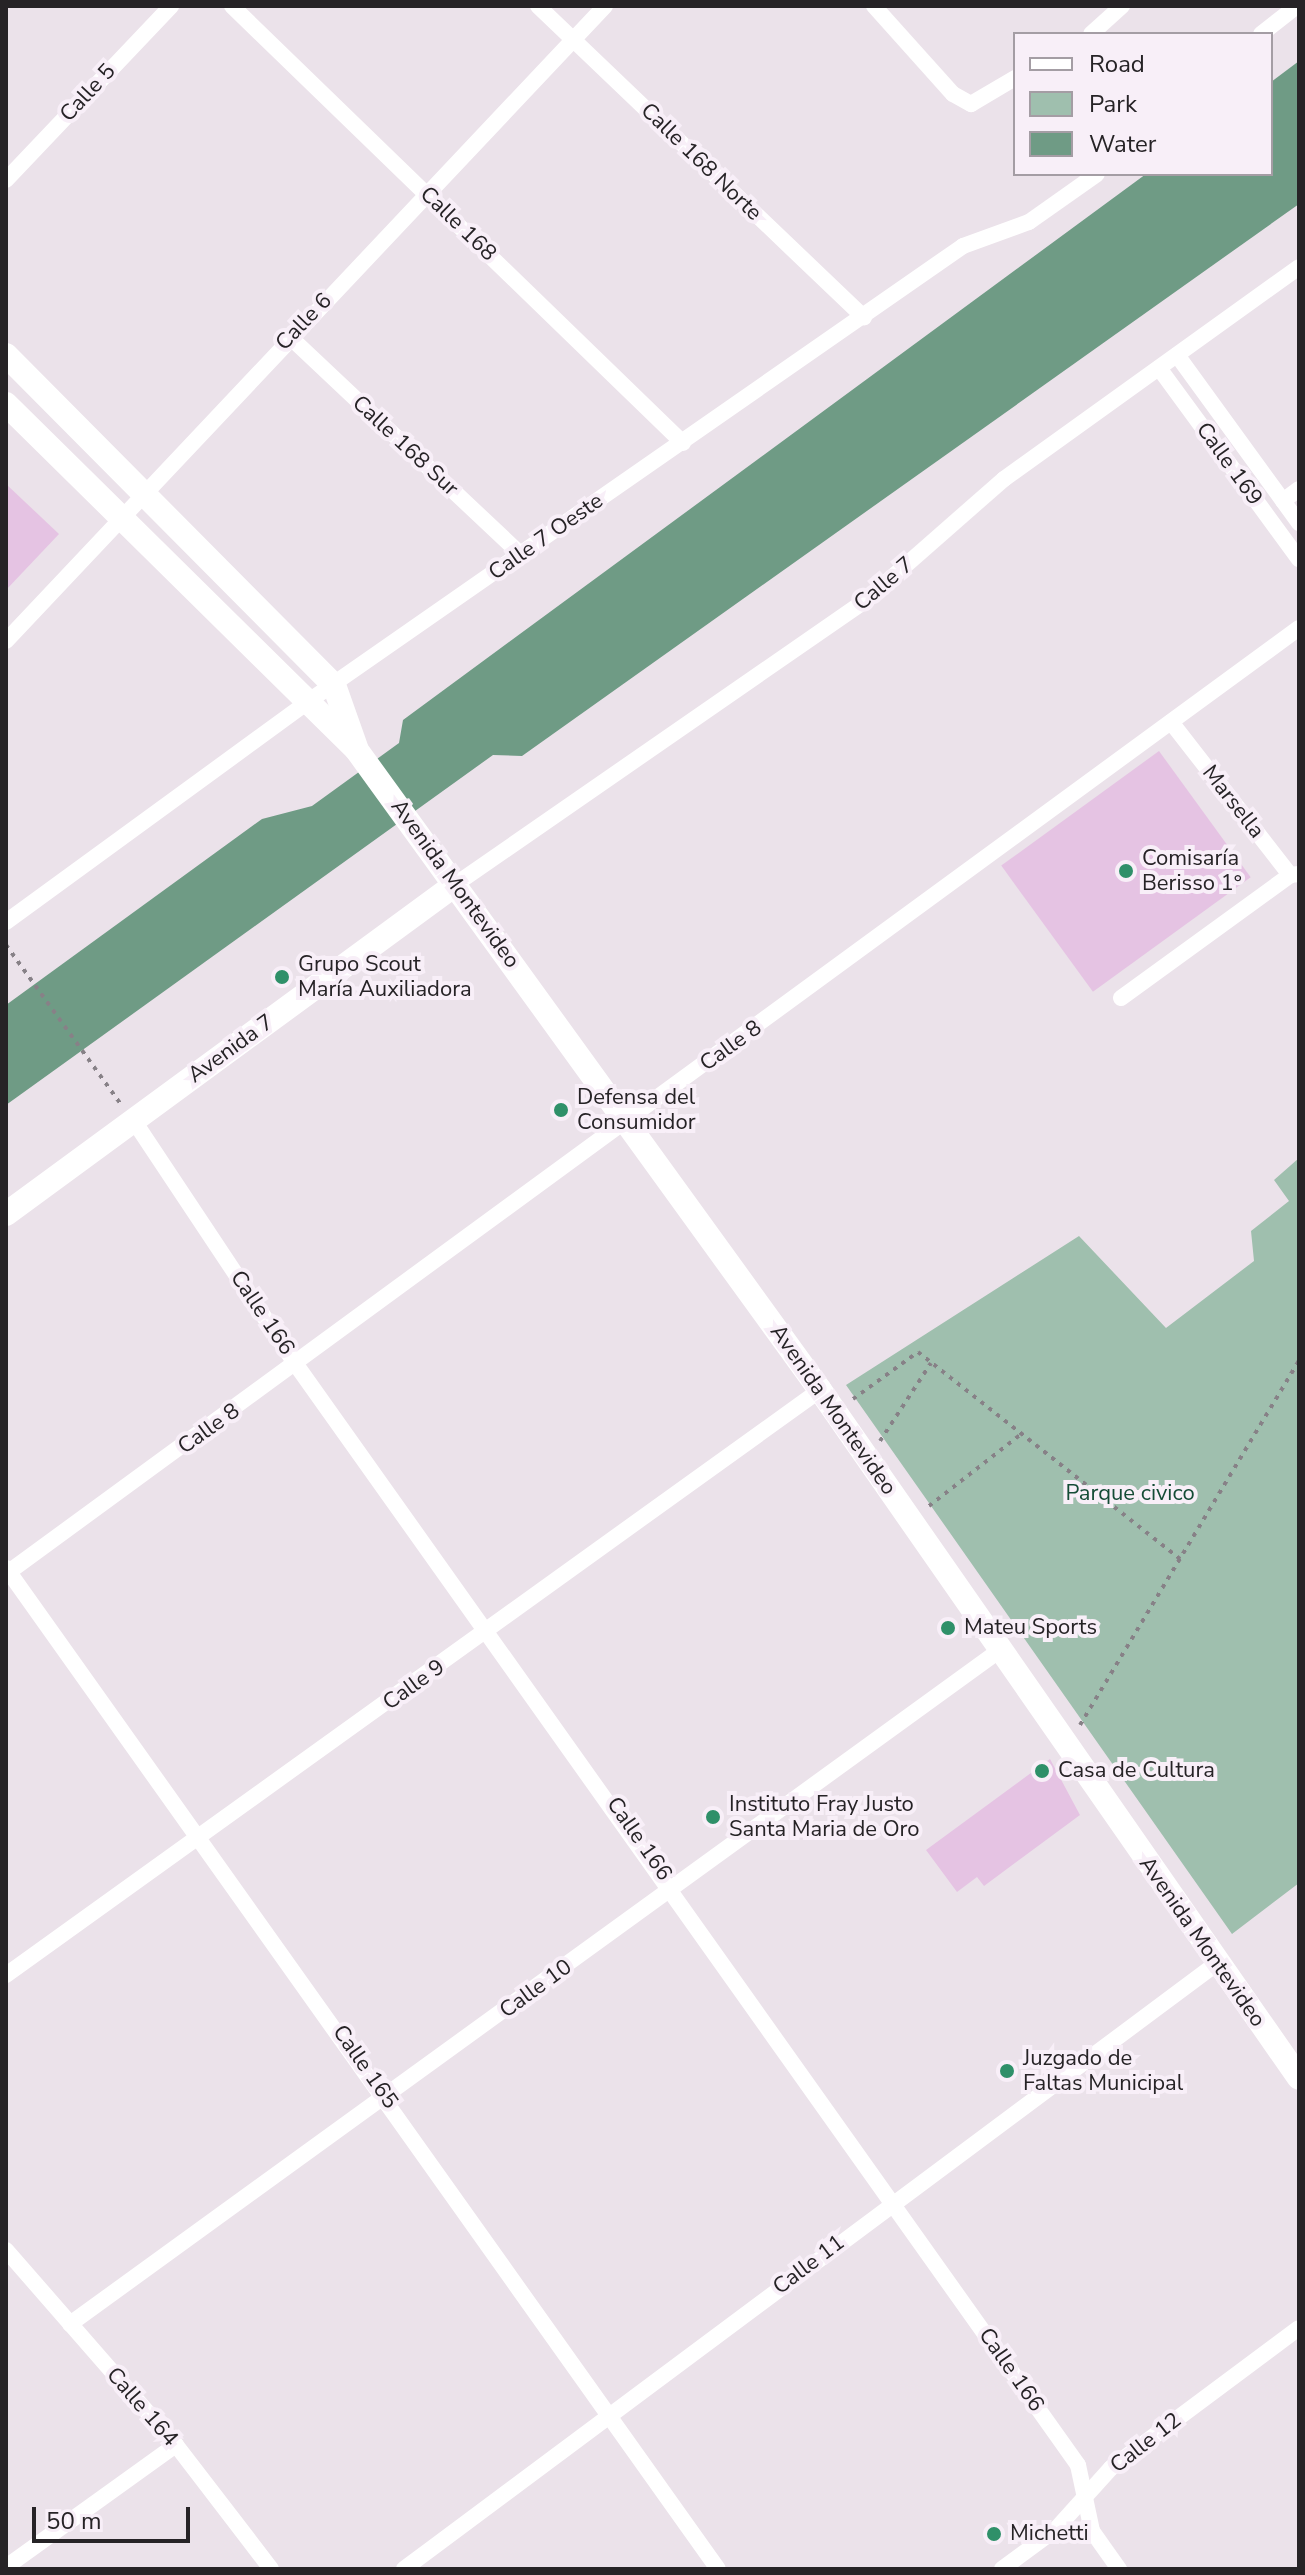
<!DOCTYPE html>
<meta charset="utf-8">
<style>
body{margin:0}
#map{position:relative;width:1305px;height:2575px;overflow:hidden;background:#ebe2ea;font-family:"Nunito Sans",sans-serif}
div>[style]{position:absolute}
[style*='--x']{left:calc(var(--x)*1px);top:calc(var(--y)*1px);width:calc(var(--w)*1px);rotate:calc(var(--a)*1deg)}
.green>*{inset:0;background:#9fbfae}
.water>*{inset:0;background:#6f9b85}
.building>*{inset:0;background:#e5c3e3;transform-origin:0 0}
.path>*{height:4px;margin-top:-2px;transform-origin:0;background:repeating-linear-gradient(90deg,#878187 0 4px,transparent 0 10px)}
.street>*{height:16px;margin:-8px;padding:0 8px;transform-origin:8px;border-radius:8px;background:#fff}
.secondary>*{height:24px;margin:-12px;padding:0 12px;transform-origin:12px;border-radius:12px;background:#fff}
.dots>*{width:22px;height:22px;translate:-50% -50%;box-sizing:border-box;border:4px solid #f8eff8;border-radius:50%}
span{translate:-50% -50%;white-space:nowrap;text-align:center;line-height:1.15;-webkit-text-stroke:8px #f8eff8;paint-order:stroke}
.street-label{font-size:22px;color:#262326}
.poi-label{font-size:22px;color:#262326}
.left{translate:0 -50%;text-align:left}
.park-label{font-size:22px;color:#144c36}
.frame{position:absolute;inset:0;border:8px solid #262326;pointer-events:none}
.legend{position:absolute;left:1013px;top:32px;width:260px;height:144px;box-sizing:border-box;background:#f8eff8;border:2px solid #a49da4;margin:0;padding:10px 14px;list-style:none;font-size:24px;color:#262326}
.legend li{display:flex;align-items:center;gap:16px;height:40px}
.legend b{width:40px;border:2px solid #a49da4}
.scale{position:absolute;left:32px;top:2507px;width:158px;height:36px;box-sizing:border-box;border:4px solid #262326;border-top:0;padding-left:10px;font-size:24px;line-height:28px;white-space:nowrap;color:#262326;-webkit-text-stroke:6px #f8eff8;paint-order:stroke}
</style>
<div id="map">
<div class="green">
<div style="clip-path:polygon(1299px 1158px,1299px 1883px,1232px 1934px,846px 1385px,1079px 1236px,1166px 1328px,1254px 1261px,1251px 1231px,1289px 1201px,1274px 1180px)"></div>
</div>
<div class="water">
<div style="clip-path:polygon(1299px 61px,1299px 204px,522px 756px,493px 755px,6px 1105px,6px 1005px,262px 819px,312px 806px,399px 743px,403px 720px,1146px 174px,1271px 174px,1271px 82px)"></div>
</div>
<div class="building">
<div style="clip-path:polygon(6px 484px,59px 534px,6px 590px)"></div>
<div style="left:1159px;top:751px;width:156px;height:195px;rotate:54deg"></div>
<div style="clip-path:polygon(1050px 1759px,1080px 1815px,984px 1886px,977px 1877px,957px 1892px,926px 1850px)"></div>
</div>
<div class="path">
<div style="--x:6;--y:945;--w:195;--a:54.2"></div>
<div style="--x:853;--y:1399;--w:80;--a:-35.9"></div>
<div style="--x:918;--y:1352;--w:334;--a:38.3"></div>
<div style="--x:880;--y:1441;--w:93;--a:-56.8"></div>
<div style="--x:929;--y:1506;--w:117;--a:-38"></div>
<div style="--x:1080;--y:1725;--w:426;--a:-59"></div>
</div>
<div class="street">
<div style="--x:232;--y:6;--w:628;--a:44.1"></div>
<div style="--x:538;--y:6;--w:451;--a:43.7"></div>
<div style="--x:874;--y:6;--w:118;--a:48.1"></div>
<div style="--x:953;--y:94;--w:21;--a:29"></div>
<div style="--x:971;--y:104;--w:51;--a:-30.6"></div>
<div style="--x:1091;--y:34;--w:42;--a:-42.1"></div>
<div style="--x:1261;--y:34;--w:46;--a:-37.9"></div>
<div style="--x:6;--y:180;--w:240;--a:-46.5"></div>
<div style="--x:290;--y:337;--w:316;--a:43.3"></div>
<div style="--x:1177;--y:355;--w:208;--a:54"></div>
<div style="--x:1159;--y:368;--w:237;--a:53.8"></div>
<div style="--x:1283;--y:501;--w:20;--a:-37"></div>
<div style="--x:6;--y:641;--w:873;--a:-46.67"></div>
<div style="--x:1171;--y:722;--w:194;--a:52.1"></div>
<div style="--x:1290;--y:875;--w:9;--a:-6"></div>
<div style="--x:456;--y:884;--w:497;--a:-34.7"></div>
<div style="--x:865;--y:601;--w:185;--a:-41.3"></div>
<div style="--x:1004;--y:479;--w:363;--a:-35.7"></div>
<div style="--x:6;--y:922;--w:371;--a:-36.1"></div>
<div style="--x:306;--y:703;--w:800;--a:-34.82"></div>
<div style="--x:963;--y:246;--w:70;--a:-20"></div>
<div style="--x:1029;--y:222;--w:83;--a:-35.2"></div>
<div style="--x:1121;--y:998;--w:209;--a:-36"></div>
<div style="--x:134;--y:1121;--w:294;--a:56.4"></div>
<div style="--x:297;--y:1366;--w:1348;--a:54.6"></div>
<div style="--x:1078;--y:2465;--w:67;--a:78"></div>
<div style="--x:1092;--y:2531;--w:47;--a:54.6"></div>
<div style="--x:6;--y:1568;--w:1228;--a:54.58"></div>
<div style="--x:6;--y:1574;--w:1602;--a:-36.19"></div>
<div style="--x:6;--y:1975;--w:1002;--a:-35.7"></div>
<div style="--x:6;--y:2250;--w:259;--a:48.9"></div>
<div style="--x:176;--y:2445;--w:156;--a:52.5"></div>
<div style="--x:70;--y:2324;--w:1149;--a:-35.93"></div>
<div style="--x:6;--y:2567;--w:209;--a:-35.7"></div>
<div style="--x:404;--y:2569;--w:1013;--a:-36.69"></div>
<div style="--x:1002;--y:2569;--w:67;--a:-36.5"></div>
<div style="--x:1056;--y:2529;--w:82;--a:-48"></div>
<div style="--x:1111;--y:2468;--w:234;--a:-36.7"></div>
</div>
<div class="secondary">
<div style="--x:6;--y:355;--w:465;--a:45.2"></div>
<div style="--x:334;--y:685;--w:66;--a:70.5"></div>
<div style="--x:6;--y:404;--w:491;--a:44.6"></div>
<div style="--x:356;--y:749;--w:791;--a:54.1"></div>
<div style="--x:820;--y:1390;--w:838;--a:55.15"></div>
<div style="--x:6;--y:1214;--w:558;--a:-36.25"></div>
</div>
<div class="dots">
<div style="left:1126px;top:871px;background:#2f9069"></div>
<div style="left:282px;top:977px;background:#2f9069"></div>
<div style="left:561px;top:1110px;background:#2f9069"></div>
<div style="left:948px;top:1628px;background:#2f9069"></div>
<div style="left:1042px;top:1771px;background:#2f9069"></div>
<div style="left:713px;top:1817px;background:#2f9069"></div>
<div style="left:1007px;top:2071px;background:#2f9069"></div>
<div style="left:994px;top:2534px;background:#2f9069"></div>
</div>
<div class="street-label">
<span style="left:88px;top:93px;rotate:-47deg">Calle 5</span>
<span style="left:701px;top:162px;rotate:44deg">Calle 168 Norte</span>
<span style="left:458px;top:224px;rotate:44deg">Calle 168</span>
<span style="left:304px;top:322px;rotate:-46deg">Calle 6</span>
<span style="left:405px;top:446px;rotate:43deg">Calle 168 Sur</span>
<span style="left:1229px;top:464px;rotate:54deg">Calle 169</span>
<span style="left:546px;top:537px;rotate:-35deg">Calle 7 Oeste</span>
<span style="left:884px;top:584px;rotate:-40deg">Calle 7</span>
<span style="left:1233px;top:802px;rotate:52deg">Marsella</span>
<span style="left:455px;top:884px;rotate:54deg">Avenida Montevideo</span>
<span style="left:731px;top:1046px;rotate:-36deg">Calle 8</span>
<span style="left:231px;top:1049px;rotate:-36deg">Avenida 7</span>
<span style="left:262px;top:1313px;rotate:56deg">Calle 166</span>
<span style="left:833px;top:1410px;rotate:55deg">Avenida Montevideo</span>
<span style="left:209px;top:1429px;rotate:-36deg">Calle 8</span>
<span style="left:414px;top:1685px;rotate:-36deg">Calle 9</span>
<span style="left:639px;top:1839px;rotate:55deg">Calle 166</span>
<span style="left:1202px;top:1942px;rotate:55deg">Avenida Montevideo</span>
<span style="left:536px;top:1989px;rotate:-36deg">Calle 10</span>
<span style="left:365px;top:2067px;rotate:55deg">Calle 165</span>
<span style="left:809px;top:2265px;rotate:-37deg">Calle 11</span>
<span style="left:1011px;top:2370px;rotate:55deg">Calle 166</span>
<span style="left:142px;top:2407px;rotate:49deg">Calle 164</span>
<span style="left:1146px;top:2443px;rotate:-38deg">Calle 12</span>
</div>
<div class="poi-label">
<span class="left" style="left:1142px;top:871px">Comisaría<br>Berisso 1°</span>
<span class="left" style="left:298px;top:977px">Grupo Scout<br>María Auxiliadora</span>
<span class="left" style="left:577px;top:1110px">Defensa del<br>Consumidor</span>
<span class="left" style="left:964px;top:1628px">Mateu Sports</span>
<span class="left" style="left:1058px;top:1771px">Casa de Cultura</span>
<span class="left" style="left:729px;top:1817px">Instituto Fray Justo<br>Santa Maria de Oro</span>
<span class="left" style="left:1023px;top:2071px">Juzgado de<br>Faltas Municipal</span>
<span class="left" style="left:1010px;top:2534px">Michetti</span>
</div>
<div class="park-label">
<span style="left:1130px;top:1494px">Parque civico</span>
</div>
<div class="frame"></div>
<ul class="legend">
<li><b style="height:10px;background:#fff"></b>Road</li>
<li><b style="height:22px;background:#9fbfae"></b>Park</li>
<li><b style="height:22px;background:#6f9b85"></b>Water</li>
</ul>
<div class="scale">50 m</div>
</div>
